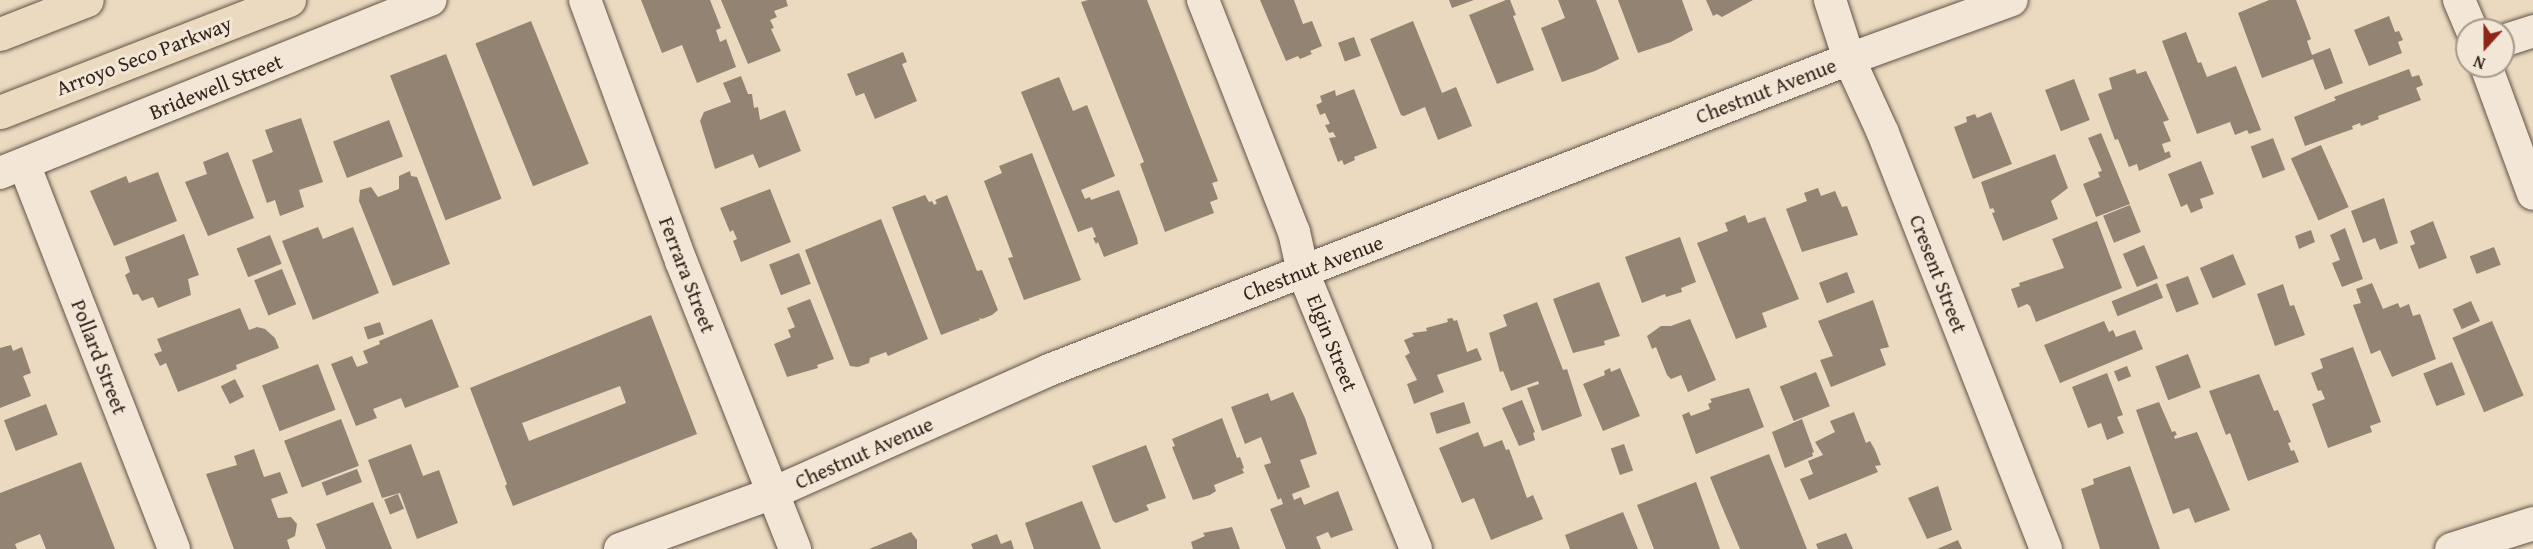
<!DOCTYPE html>
<style>
body{margin:0}
#map{position:relative;width:2533px;height:549px;overflow:hidden;background:#ebdac0;font-family:"Gentium Book Plus",serif}
div>[style]{position:absolute}
[style*='--x']{left:calc(var(--x)*1px);top:calc(var(--y)*1px);width:calc(var(--w)*1px);rotate:calc(var(--a)*1deg)}
.building>*{inset:0;background:#928372;transform-origin:0 0}
.roads{filter:drop-shadow(0 0 2px #605246) drop-shadow(0 0 2px #605246)}
.street>*{height:32px;margin:-16px;padding:0 16px;transform-origin:16px;border-radius:16px;background:#f2e7d6}
.secondary>*{height:33px;margin:-16.5px;padding:0 16.5px;transform-origin:16.5px;border-radius:16.5px;background:#f2e7d6}
.highway>*{height:33px;margin:-16.5px;padding:0 16.5px;transform-origin:16.5px;border-radius:16.5px;background:#ebdac0}
span{translate:-50% -50%;white-space:nowrap;text-align:center;line-height:1.15;-webkit-text-stroke:6px #f2e7d6;paint-order:stroke}
.street-label{font-size:21px;color:#31241d}
.north{position:absolute;left:2455px;top:18px;width:60px;height:60px;box-sizing:border-box;background:#f2e7d6;border:2px solid #a5998c;border-radius:50%;rotate:201deg;font-size:16px;font-weight:700;line-height:24px;text-align:center;color:#31241d}
.north::after{content:'';display:block;margin:auto;width:21px;height:27px;background:#8f2418;clip-path:polygon(50% 0,100% 100%,50% 72%,0 100%)}
</style>
<div id="map">
<div class="building">
<div style="clip-path:polygon(641px 0,710px 0,721px 28px,716px 30px,720px 42px,726px 39px,736px 67px,697px 83px,682px 45px,662px 53px)"></div>
<div style="clip-path:polygon(721px 0,786px 0,788px 6px,774px 11px,777px 17px,770px 20px,774px 28px,771px 29px,781px 51px,748px 64px)"></div>
<div style="clip-path:polygon(1088px 0,1147px 0,1218px 181px,1212px 183px,1218px 199px,1210px 202px,1214px 213px,1165px 232px,1140px 164px,1144px 162px,1081px 2px)"></div>
<div style="clip-path:polygon(1260px 0,1294px 0,1303px 24px,1312px 21px,1322px 46px,1310px 51px,1312px 54px,1300px 59px,1298px 56px,1286px 61px)"></div>
<div style="clip-path:polygon(1449px 0,1474px 0,1452px 8px)"></div>
<div style="clip-path:polygon(1506px 0,1510px 0,1516px 15px,1513px 16px,1534px 70px,1497px 84px,1469px 15px)"></div>
<div style="clip-path:polygon(1558px 0,1596px 0,1619px 59px,1595px 71px,1562px 82px,1541px 28px,1565px 18px)"></div>
<div style="clip-path:polygon(1618px 0,1682px 0,1693px 30px,1671px 42px,1638px 53px)"></div>
<div style="clip-path:polygon(1706px 0,1753px 0,1722px 17px,1717px 14px,1713px 16px)"></div>
<div style="clip-path:polygon(2269px 0,2296px 0,2311px 39px,2307px 41px,2312px 55px,2330px 48px,2343px 83px,2325px 90px,2313px 59px,2262px 78px,2238px 13px)"></div>
<div style="clip-path:polygon(2389px 16px,2395px 32px,2399px 31px,2403px 40px,2398px 42px,2402px 53px,2369px 66px,2354px 30px)"></div>
<div style="left:531px;top:21px;width:154px;height:60px;rotate:68deg"></div>
<div style="clip-path:polygon(1413px 21px,1442px 93px,1456px 87px,1472px 126px,1438px 140px,1425px 107px,1404px 116px,1401px 115px,1370px 39px)"></div>
<div style="clip-path:polygon(2186px 32px,2198px 63px,2201px 62px,2207px 77px,2236px 66px,2261px 130px,2249px 134px,2247px 130px,2235px 135px,2230px 122px,2197px 134px,2162px 41px)"></div>
<div style="left:1354px;top:37px;width:20px;height:17px;rotate:70deg"></div>
<div style="clip-path:polygon(903px 52px,907px 62px,902px 64px,917px 101px,875px 119px,864px 93px,856px 96px,847px 74px)"></div>
<div style="left:446px;top:54px;width:155px;height:60px;rotate:69deg"></div>
<div style="clip-path:polygon(2135px 69px,2137px 74px,2146px 71px,2169px 120px,2163px 122px,2171px 141px,2162px 144px,2165px 153px,2169px 151px,2171px 157px,2139px 171px,2137px 164px,2129px 167px,2118px 139px,2115px 140px,2098px 94px,2112px 89px,2109px 78px)"></div>
<div style="clip-path:polygon(2409px 69px,2412px 77px,2419px 75px,2423px 85px,2416px 88px,2421px 100px,2378px 116px,2379px 119px,2361px 126px,2360px 123px,2352px 126px,2353px 129px,2305px 146px,2294px 117px,2336px 100px,2334px 97px)"></div>
<div style="clip-path:polygon(741px 76px,748px 94px,752px 94px,754px 108px,758px 107px,760px 120px,785px 110px,801px 151px,759px 168px,753px 154px,715px 169px,700px 121px,704px 112px,731px 102px,723px 83px)"></div>
<div style="clip-path:polygon(1059px 77px,1073px 111px,1087px 105px,1115px 176px,1081px 190px,1085px 199px,1090px 197px,1091px 200px,1119px 190px,1137px 238px,1138px 244px,1104px 257px,1098px 242px,1096px 244px,1093px 238px,1096px 237px,1092px 227px,1078px 232px,1021px 92px)"></div>
<div style="left:2074px;top:79px;width:44px;height:31px;rotate:69deg"></div>
<div style="clip-path:polygon(1354px 89px,1377px 148px,1354px 157px,1355px 160px,1344px 165px,1342px 160px,1338px 162px,1329px 138px,1336px 137px,1333px 132px,1329px 133px,1325px 125px,1330px 124px,1325px 113px,1320px 115px,1316px 105px,1322px 102px,1320px 96px,1335px 90px,1336px 96px)"></div>
<div style="clip-path:polygon(1991px 112px,2012px 164px,1973px 179px,1954px 127px,1967px 122px,1966px 117px,1975px 114px,1977px 118px)"></div>
<div style="clip-path:polygon(301px 118px,323px 182px,299px 190px,304px 207px,280px 216px,275px 200px,267px 203px,252px 160px,273px 152px,265px 130px)"></div>
<div style="left:389px;top:120px;width:39px;height:60px;rotate:69deg"></div>
<div style="clip-path:polygon(2101px 133px,2130px 204px,2096px 217px,2083px 184px,2100px 177px,2098px 172px,2102px 171px,2088px 138px)"></div>
<div style="left:2273px;top:138px;width:34px;height:24px;rotate:69deg"></div>
<div style="left:2321px;top:145px;width:68px;height:33px;rotate:66deg"></div>
<div style="clip-path:polygon(228px 152px,254px 218px,208px 236px,185px 182px,207px 174px,203px 162px)"></div>
<div style="clip-path:polygon(1032px 153px,1081px 280px,1024px 300px,1008px 258px,1013px 257px,984px 181px,1002px 173px,999px 166px)"></div>
<div style="clip-path:polygon(2055px 154px,2068px 188px,2051px 201px,2058px 219px,2003px 241px,1992px 213px,1995px 212px,1993px 208px,1990px 209px,1981px 182px)"></div>
<div style="clip-path:polygon(2201px 161px,2214px 194px,2200px 199px,2203px 208px,2191px 213px,2187px 204px,2181px 207px,2168px 174px)"></div>
<div style="clip-path:polygon(410px 171px,411px 176px,417px 177px,450px 264px,393px 286px,359px 201px,360px 190px,371px 187px,378px 197px,399px 189px,399px 176px)"></div>
<div style="clip-path:polygon(158px 172px,177px 221px,114px 246px,90px 191px,126px 176px,129px 183px)"></div>
<div style="clip-path:polygon(1818px 188px,1821px 196px,1835px 191px,1842px 207px,1847px 206px,1858px 235px,1802px 252px,1786px 209px,1807px 201px,1804px 193px)"></div>
<div style="clip-path:polygon(770px 189px,791px 242px,741px 262px,733px 241px,737px 239px,733px 230px,730px 232px,720px 208px)"></div>
<div style="clip-path:polygon(925px 195px,929px 202px,932px 201px,934px 205px,937px 203px,935px 200px,947px 195px,977px 271px,982px 270px,998px 310px,992px 315px,982px 319px,979px 318px,980px 320px,941px 335px,892px 207px)"></div>
<div style="clip-path:polygon(2384px 198px,2398px 243px,2380px 250px,2375px 238px,2363px 243px,2351px 211px)"></div>
<div style="left:2130px;top:205px;width:29px;height:29px;rotate:68deg"></div>
<div style="clip-path:polygon(1745px 215px,1748px 223px,1765px 217px,1799px 299px,1762px 313px,1767px 327px,1736px 339px,1697px 243px,1728px 231px,1725px 223px)"></div>
<div style="clip-path:polygon(881px 219px,928px 339px,888px 356px,886px 352px,870px 358px,869px 363px,858px 367px,850px 366px,805px 250px)"></div>
<div style="clip-path:polygon(2097px 221px,2122px 288px,2036px 322px,2030px 306px,2027px 304px,2018px 308px,2011px 289px,2020px 286px,2019px 283px,2064px 268px,2052px 239px)"></div>
<div style="clip-path:polygon(2433px 221px,2447px 258px,2419px 269px,2410px 246px,2415px 244px,2410px 231px)"></div>
<div style="clip-path:polygon(318px 227px,323px 239px,353px 227px,379px 293px,313px 320px,282px 241px)"></div>
<div style="clip-path:polygon(2345px 228px,2363px 279px,2342px 287px,2332px 263px,2340px 260px,2330px 235px)"></div>
<div style="clip-path:polygon(2311px 230px,2315px 242px,2299px 249px,2295px 236px)"></div>
<div style="clip-path:polygon(184px 234px,199px 275px,188px 279px,191px 295px,158px 308px,153px 297px,142px 301px,138px 294px,133px 295px,125px 275px,130px 272px,125px 257px)"></div>
<div style="left:270px;top:235px;width:31px;height:36px;rotate:68deg"></div>
<div style="clip-path:polygon(1680px 237px,1696px 282px,1681px 288px,1682px 292px,1672px 295px,1666px 297px,1665px 294px,1642px 303px,1625px 257px)"></div>
<div style="left:2144px;top:245px;width:36px;height:23px;rotate:67deg"></div>
<div style="left:2494px;top:247px;width:19px;height:26px;rotate:69deg"></div>
<div style="left:799px;top:253px;width:33px;height:32px;rotate:69deg"></div>
<div style="left:2233px;top:254px;width:33px;height:36px;rotate:67deg"></div>
<div style="left:282px;top:269px;width:38px;height:30px;rotate:68deg"></div>
<div style="left:1847px;top:272px;width:22px;height:30px;rotate:69deg"></div>
<div style="left:2188px;top:276px;width:30px;height:24px;rotate:69deg"></div>
<div style="clip-path:polygon(1599px 282px,1620px 336px,1604px 341px,1605px 345px,1573px 353px,1553px 299px)"></div>
<div style="left:2157px;top:283px;width:16px;height:49px;rotate:68deg"></div>
<div style="clip-path:polygon(2372px 283px,2383px 309px,2398px 303px,2400px 308px,2409px 304px,2413px 316px,2420px 314px,2436px 359px,2392px 377px,2380px 350px,2371px 354px,2353px 305px,2361px 303px,2356px 289px)"></div>
<div style="clip-path:polygon(2283px 284px,2290px 306px,2294px 305px,2305px 335px,2275px 346px,2257px 294px)"></div>
<div style="clip-path:polygon(810px 299px,834px 359px,817px 365px,818px 368px,787px 377px,774px 344px,791px 337px,788px 330px,795px 327px,787px 308px)"></div>
<div style="clip-path:polygon(1873px 300px,1889px 347px,1880px 349px,1886px 365px,1831px 387px,1820px 360px,1833px 356px,1818px 321px)"></div>
<div style="left:2471px;top:301px;width:22px;height:20px;rotate:66deg"></div>
<div style="clip-path:polygon(1537px 302px,1563px 370px,1567px 369px,1582px 416px,1542px 431px,1527px 388px,1539px 384px,1538px 381px,1511px 391px,1503px 371px,1500px 372px,1489px 333px,1507px 326px,1503px 315px)"></div>
<div style="clip-path:polygon(240px 308px,249px 330px,257px 327px,265px 329px,275px 338px,279px 348px,236px 365px,237px 369px,178px 392px,166px 363px,160px 366px,154px 354px,162px 351px,157px 339px)"></div>
<div style="clip-path:polygon(evenodd,651px 315px,697px 434px,513px 506px,505px 486px,507px 484px,470px 388px,651px 315px,620px 386px,626px 403px,529px 441px,522px 423px,620px 386px)"></div>
<div style="clip-path:polygon(1452px 318px,1454px 321px,1457px 320px,1467px 352px,1477px 348px,1482px 360px,1437px 375px,1444px 392px,1414px 404px,1407px 384px,1417px 380px,1405px 356px,1410px 353px,1404px 340px,1414px 336px,1412px 333px,1427px 331px,1426px 328px,1448px 322px,1447px 319px)"></div>
<div style="clip-path:polygon(432px 319px,459px 387px,405px 408px,401px 398px,373px 409px,377px 418px,356px 426px,331px 364px,352px 356px,357px 367px,368px 363px,363px 351px,380px 344px,379px 341px)"></div>
<div style="clip-path:polygon(1690px 319px,1716px 380px,1688px 392px,1681px 375px,1671px 379px,1667px 375px,1656px 347px,1652px 349px,1647px 336px,1661px 326px,1671px 326px)"></div>
<div style="clip-path:polygon(2104px 321px,2109px 332px,2113px 330px,2116px 337px,2135px 330px,2143px 349px,2060px 383px,2044px 345px)"></div>
<div style="left:2492px;top:321px;width:81px;height:43px;rotate:67deg"></div>
<div style="left:380px;top:322px;width:13px;height:17px;rotate:72deg"></div>
<div style="clip-path:polygon(11px 345px,13px 351px,22px 347px,31px 373px,23px 376px,31px 396px,0 408px,0 348px)"></div>
<div style="clip-path:polygon(2353px 347px,2381px 422px,2370px 426px,2372px 432px,2328px 448px,2312px 404px,2325px 399px,2321px 390px,2318px 391px,2311px 373px,2323px 368px,2320px 359px)"></div>
<div style="left:2188px;top:354px;width:36px;height:35px;rotate:69deg"></div>
<div style="left:2452px;top:362px;width:35px;height:31px;rotate:68deg"></div>
<div style="left:318px;top:364px;width:49px;height:60px;rotate:69deg"></div>
<div style="left:2127px;top:366px;width:11px;height:14px;rotate:68deg"></div>
<div style="clip-path:polygon(1610px 368px,1611px 372px,1620px 368px,1640px 416px,1603px 431px,1583px 384px,1605px 375px,1604px 371px)"></div>
<div style="left:1816px;top:372px;width:37px;height:39px;rotate:68deg"></div>
<div style="clip-path:polygon(2107px 373px,2123px 415px,2117px 417px,2124px 433px,2107px 440px,2101px 423px,2088px 428px,2072px 387px)"></div>
<div style="clip-path:polygon(2259px 374px,2274px 411px,2278px 410px,2291px 442px,2288px 443px,2291px 451px,2294px 450px,2299px 462px,2248px 481px,2230px 433px,2226px 435px,2209px 391px)"></div>
<div style="left:235px;top:379px;width:20px;height:16px;rotate:63deg"></div>
<div style="clip-path:polygon(1749px 388px,1764px 427px,1696px 454px,1682px 415px,1689px 412px,1691px 416px,1710px 409px,1708px 404px,1712px 402px,1710px 399px)"></div>
<div style="clip-path:polygon(1293px 392px,1305px 418px,1317px 454px,1300px 460px,1310px 487px,1292px 494px,1294px 500px,1301px 497px,1304px 505px,1338px 491px,1353px 530px,1331px 538px,1328px 532px,1316px 537px,1321px 549px,1286px 549px,1270px 509px,1283px 504px,1281px 498px,1278px 500px,1264px 465px,1271px 463px,1261px 437px,1245px 444px,1231px 407px,1268px 393px,1271px 401px)"></div>
<div style="clip-path:polygon(1522px 400px,1535px 432px,1533px 433px,1535px 440px,1519px 446px,1502px 408px)"></div>
<div style="left:1464px;top:402px;width:22px;height:36px;rotate:72deg"></div>
<div style="clip-path:polygon(2159px 402px,2172px 432px,2175px 431px,2177px 435px,2174px 436px,2175px 439px,2197px 432px,2230px 510px,2195px 523px,2189px 508px,2173px 514px,2136px 410px)"></div>
<div style="left:46px;top:404px;width:33px;height:45px;rotate:69deg"></div>
<div style="clip-path:polygon(1854px 412px,1866px 443px,1870px 441px,1875px 450px,1881px 465px,1875px 466px,1878px 472px,1809px 500px,1800px 479px,1813px 474px,1808px 461px,1823px 455px,1815px 442px,1835px 432px,1830px 421px)"></div>
<div style="clip-path:polygon(1222px 418px,1237px 458px,1240px 457px,1244px 468px,1242px 469px,1244px 473px,1214px 485px,1216px 491px,1210px 495px,1193px 500px,1172px 447px,1175px 446px,1172px 439px)"></div>
<div style="left:341px;top:419px;width:50px;height:61px;rotate:69deg"></div>
<div style="clip-path:polygon(1802px 419px,1814px 452px,1812px 453px,1813px 456px,1785px 468px,1772px 432px)"></div>
<div style="clip-path:polygon(1478px 432px,1484px 447px,1502px 440px,1506px 450px,1509px 449px,1527px 498px,1533px 495px,1543px 519px,1491px 540px,1474px 498px,1462px 503px,1439px 448px)"></div>
<div style="clip-path:polygon(411px 444px,423px 476px,439px 470px,458px 523px,417px 539px,400px 493px,382px 498px,368px 460px)"></div>
<div style="left:1624px;top:444px;width:28px;height:14px;rotate:71deg"></div>
<div style="clip-path:polygon(1146px 445px,1166px 498px,1146px 505px,1149px 510px,1116px 523px,1113px 521px,1092px 466px)"></div>
<div style="clip-path:polygon(254px 449px,264px 477px,280px 472px,288px 493px,271px 499px,278px 518px,291px 517px,297px 524px,295px 536px,287px 540px,290px 549px,234px 549px,206px 474px,237px 465px,234px 456px)"></div>
<div style="clip-path:polygon(1769px 454px,1807px 549px,1740px 549px,1722px 507px,1710px 477px)"></div>
<div style="clip-path:polygon(81px 462px,115px 549px,46px 549px,40px 534px,15px 544px,17px 549px,0 549px,0 493px)"></div>
<div style="clip-path:polygon(2130px 466px,2160px 549px,2100px 549px,2081px 489px,2094px 484px,2093px 479px)"></div>
<div style="left:357px;top:469px;width:14px;height:38px;rotate:69deg"></div>
<div style="clip-path:polygon(1696px 482px,1720px 549px,1654px 549px,1637px 505px)"></div>
<div style="clip-path:polygon(1938px 486px,1952px 530px,1927px 539px,1908px 498px)"></div>
<div style="left:398px;top:494px;width:16px;height:15px;rotate:68deg"></div>
<div style="clip-path:polygon(1082px 501px,1101px 549px,1034px 549px,1025px 523px)"></div>
<div style="clip-path:polygon(373px 502px,392px 549px,326px 549px,316px 524px)"></div>
<div style="clip-path:polygon(1623px 512px,1638px 549px,1570px 549px,1565px 535px)"></div>
<div style="clip-path:polygon(1232px 527px,1240px 549px,1193px 549px,1191px 542px,1205px 536px,1203px 533px)"></div>
<div style="clip-path:polygon(911px 532px,917px 540px,917px 549px,869px 549px)"></div>
<div style="clip-path:polygon(1846px 533px,1853px 549px,1818px 549px,1816px 544px)"></div>
<div style="clip-path:polygon(997px 534px,1001px 544px,1011px 540px,1014px 549px,973px 549px,971px 544px)"></div>
<div style="clip-path:polygon(1958px 540px,1962px 549px,1937px 549px)"></div>
</div>
<div class="roads">
<div class="street">
<div style="--x:585;--y:0;--w:278;--a:69.8"></div>
<div style="--x:681;--y:261;--w:310;--a:68.4"></div>
<div style="--x:1203;--y:0;--w:249;--a:68.6"></div>
<div style="--x:1294;--y:232;--w:41;--a:77.3"></div>
<div style="--x:1303;--y:272;--w:299;--a:67.8"></div>
<div style="--x:1830;--y:0;--w:62;--a:72.1"></div>
<div style="--x:1849;--y:59;--w:81;--a:65.3"></div>
<div style="--x:1883;--y:133;--w:447;--a:68.6"></div>
<div style="--x:2459;--y:0;--w:33;--a:67"></div>
<div style="--x:2503;--y:41;--w:32;--a:-18"></div>
<div style="--x:2486;--y:66;--w:136;--a:69.8"></div>
<div style="--x:24;--y:164;--w:413;--a:68.7"></div>
<div style="--x:0;--y:173;--w:464;--a:-21.9"></div>
<div style="--x:620;--y:549;--w:163;--a:-20.1"></div>
<div style="--x:773;--y:493;--w:302;--a:-24"></div>
<div style="--x:1049;--y:370;--w:858;--a:-21.24"></div>
<div style="--x:1849;--y:59;--w:173;--a:-19.9"></div>
</div>
<div class="secondary">
<div style="--x:2451;--y:549;--w:86;--a:-17.6"></div>
</div>
<div class="highway">
<div style="--x:0;--y:34;--w:93;--a:-21.3"></div>
<div style="--x:0;--y:112;--w:310;--a:-21.2"></div>
</div>
</div>
<div class="street-label">
<span style="left:144px;top:56px;rotate:-21deg">Arroyo Seco Parkway</span>
<span style="left:216px;top:87px;rotate:-22deg">Bridewell Street</span>
<span style="left:1766px;top:91px;rotate:-21deg">Chestnut Avenue</span>
<span style="left:1313px;top:268px;rotate:-21deg">Chestnut Avenue</span>
<span style="left:1938px;top:274px;rotate:69deg">Cresent Street</span>
<span style="left:687px;top:275px;rotate:69deg">Ferrara Street</span>
<span style="left:1332px;top:343px;rotate:68deg">Elgin Street</span>
<span style="left:99px;top:357px;rotate:69deg">Pollard Street</span>
<span style="left:864px;top:453px;rotate:-24deg">Chestnut Avenue</span>
</div>
<div class="north">N</div>
</div>
